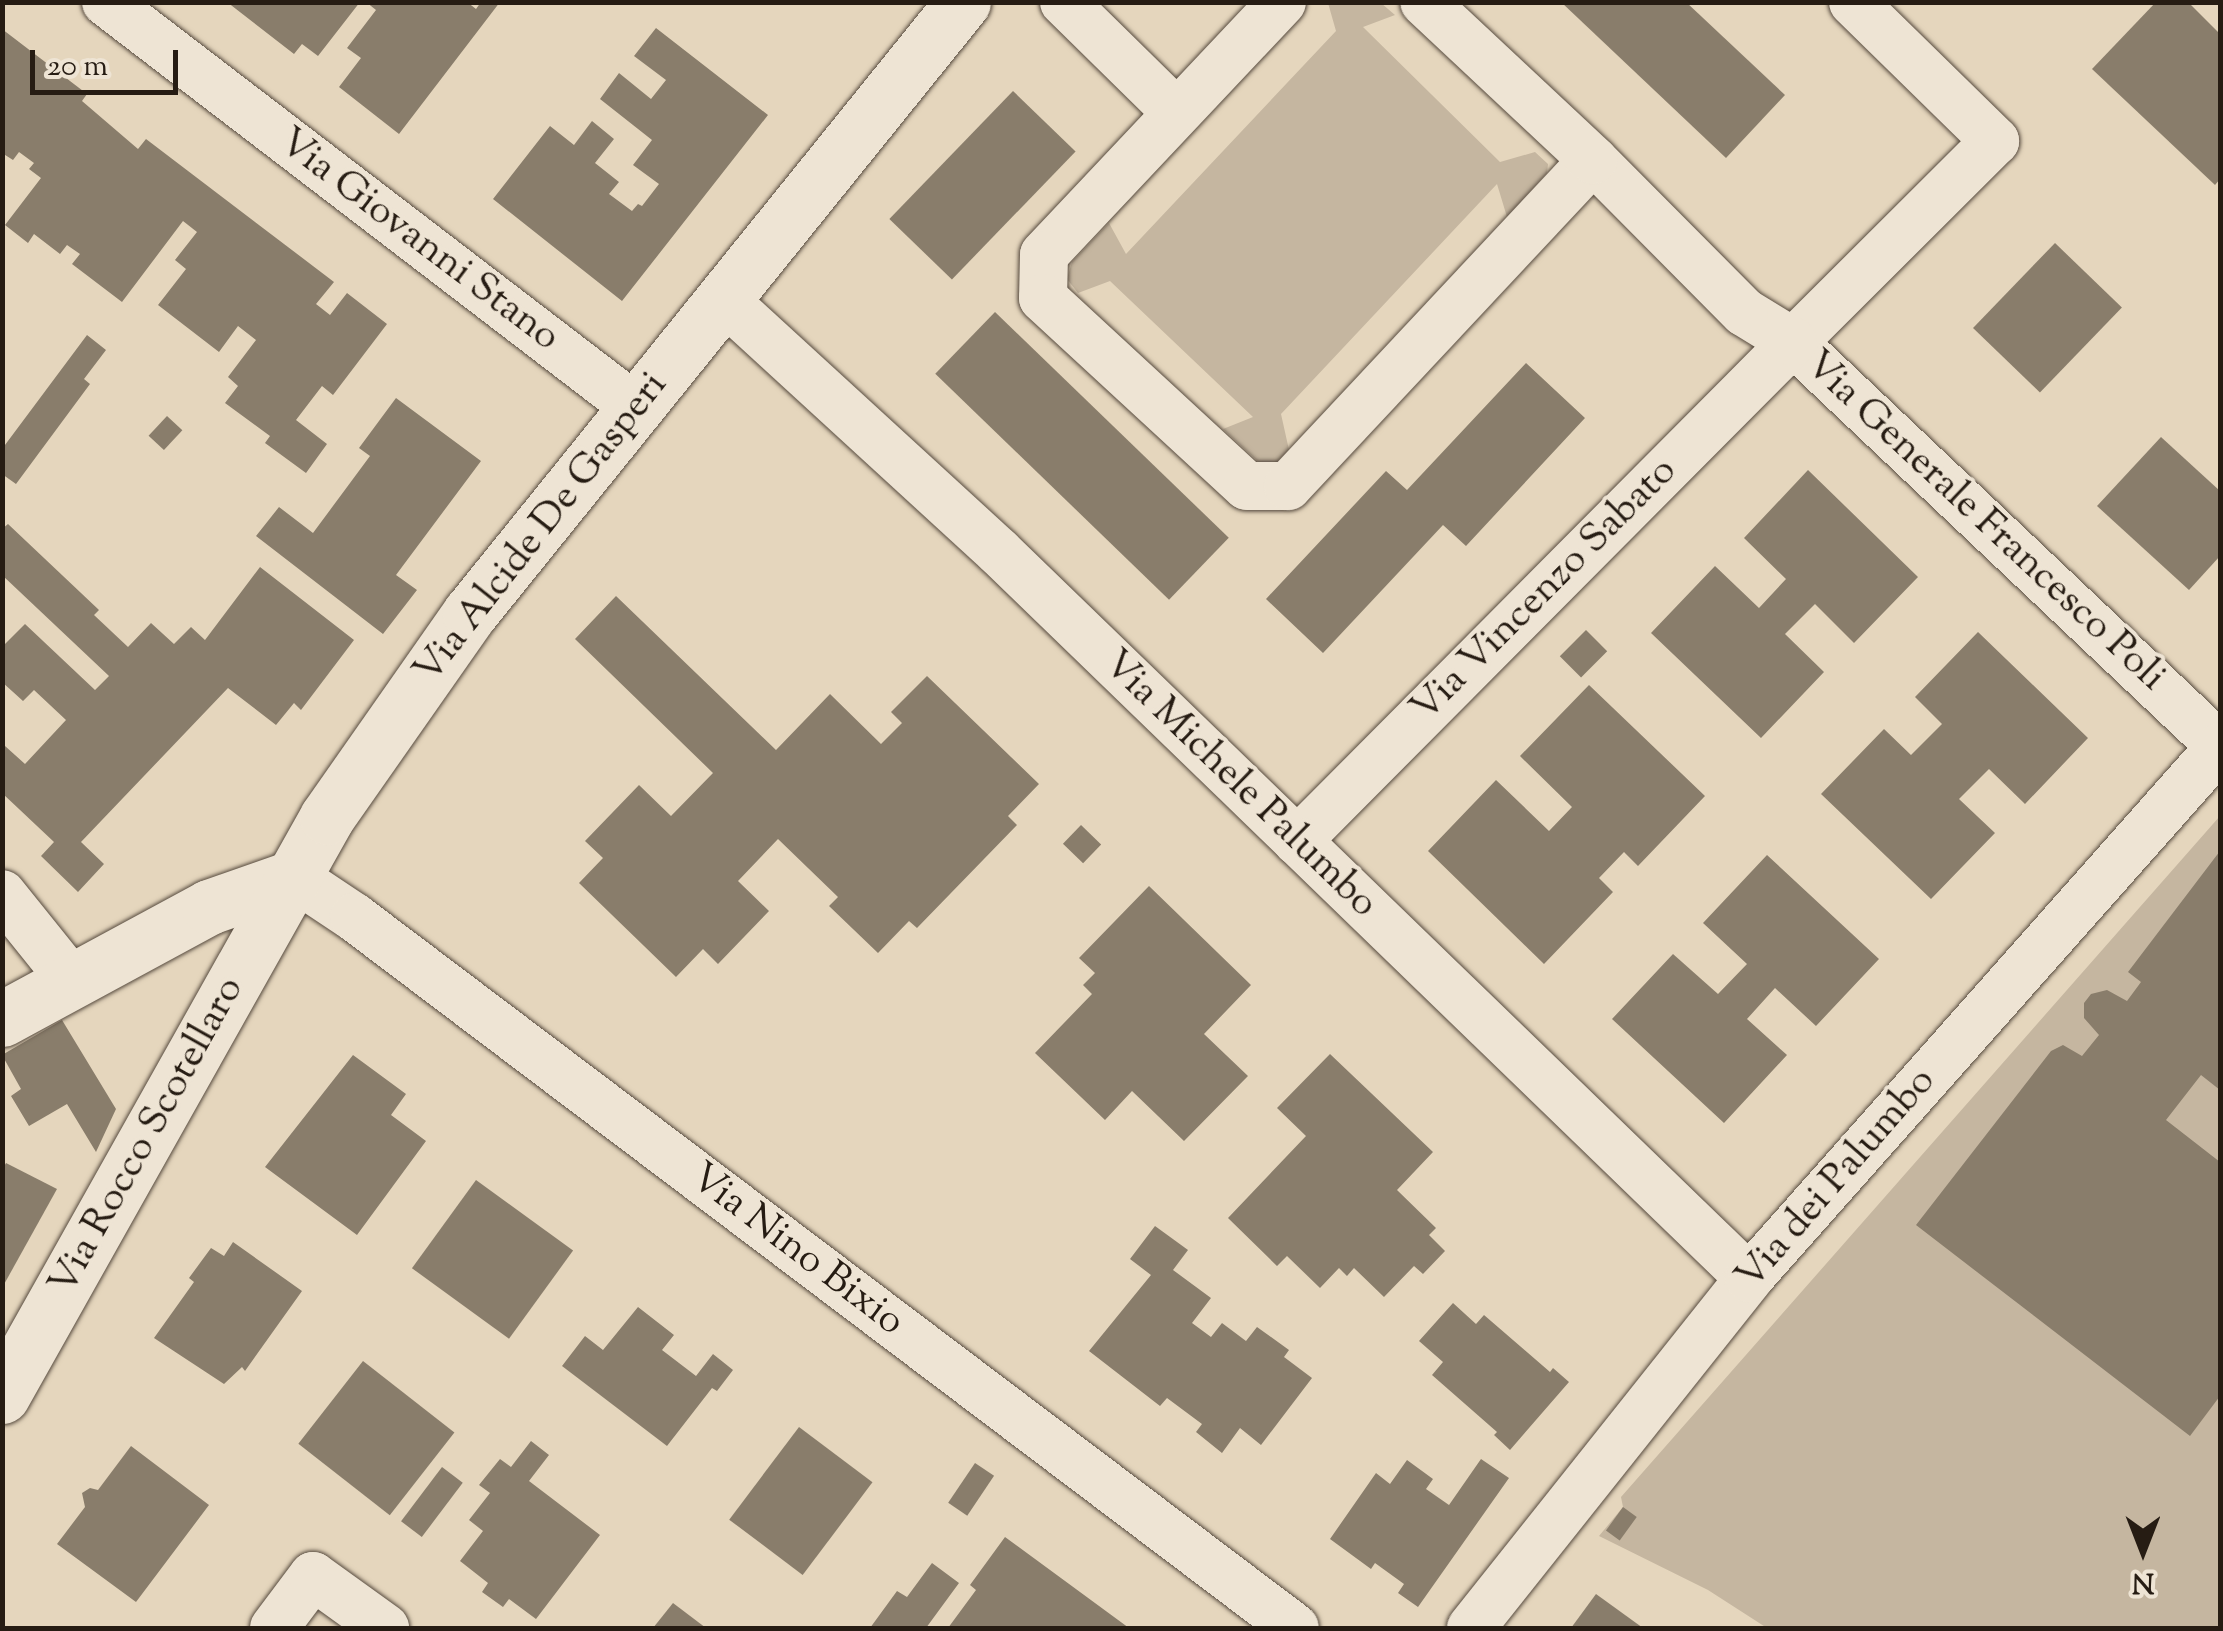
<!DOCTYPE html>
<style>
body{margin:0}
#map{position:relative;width:2223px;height:1631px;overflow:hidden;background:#e5d6bd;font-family:"Sorts Mill Goudy",serif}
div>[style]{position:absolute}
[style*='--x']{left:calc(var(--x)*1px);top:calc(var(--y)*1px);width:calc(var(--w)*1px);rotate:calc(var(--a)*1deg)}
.green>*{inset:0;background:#c5b6a0}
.building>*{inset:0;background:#897d6b;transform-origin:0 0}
.roads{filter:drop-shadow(0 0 2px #564a3e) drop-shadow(0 0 2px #564a3e)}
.street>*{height:48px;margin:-24px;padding:0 24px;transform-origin:24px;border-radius:24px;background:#eee4d4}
.secondary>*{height:55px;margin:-27.5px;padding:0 27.5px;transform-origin:27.5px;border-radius:27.5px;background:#eee4d4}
span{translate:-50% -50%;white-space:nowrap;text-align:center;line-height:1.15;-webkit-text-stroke:8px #eee4d4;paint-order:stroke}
.street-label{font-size:40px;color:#261c13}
.frame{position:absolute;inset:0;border:5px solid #261c13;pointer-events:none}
.north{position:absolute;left:2093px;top:1501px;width:100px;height:100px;-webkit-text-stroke:8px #eee4d4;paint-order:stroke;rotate:180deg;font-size:28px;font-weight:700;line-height:40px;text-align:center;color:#261c13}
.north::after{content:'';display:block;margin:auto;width:35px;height:45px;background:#261c13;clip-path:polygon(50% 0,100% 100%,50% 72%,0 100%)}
.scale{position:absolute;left:30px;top:50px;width:148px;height:45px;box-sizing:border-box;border:5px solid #261c13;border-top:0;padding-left:12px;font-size:30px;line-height:35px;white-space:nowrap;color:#261c13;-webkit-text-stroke:8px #eee4d4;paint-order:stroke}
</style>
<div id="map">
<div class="green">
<div style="clip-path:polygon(1328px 3px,1381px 3px,1395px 15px,1363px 27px,1500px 162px,1535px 152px,1548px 164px,1547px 173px,1507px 217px,1497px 184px,1281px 414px,1289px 450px,1275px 464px,1261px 464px,1223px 429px,1253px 417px,1110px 281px,1078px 293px,1067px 279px,1072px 262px,1109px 223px,1126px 254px,1336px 31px)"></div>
<div style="clip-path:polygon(2220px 816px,2220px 1628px,1767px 1628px,1708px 1590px,1599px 1536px,1623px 1507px,1621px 1497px)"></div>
</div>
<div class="building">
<div style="clip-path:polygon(227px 2px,360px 2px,318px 56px,302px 44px,294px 54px)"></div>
<div style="clip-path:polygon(366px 2px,467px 2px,476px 9px,481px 2px,500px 2px,399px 134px,339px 87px,361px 58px,347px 48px,376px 10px)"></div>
<div style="clip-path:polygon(1561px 2px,1686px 2px,1785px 95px,1726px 158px)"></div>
<div style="clip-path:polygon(2156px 2px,2188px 2px,2220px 34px,2220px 179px,2215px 185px,2092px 69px)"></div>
<div style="clip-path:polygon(656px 28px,768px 115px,622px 301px,493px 199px,550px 126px,574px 145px,592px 121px,614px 139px,595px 163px,619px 182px,609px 194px,632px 211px,638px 204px,642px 206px,659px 184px,633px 165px,652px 140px,600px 99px,619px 73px,651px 99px,666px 80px,634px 56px)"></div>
<div style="clip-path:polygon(2px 29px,87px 94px,82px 101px,138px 149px,146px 139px,334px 282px,316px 304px,330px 315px,347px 293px,387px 324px,333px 395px,322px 386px,296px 420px,327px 444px,306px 473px,265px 443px,270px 436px,225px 403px,238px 386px,228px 377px,256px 340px,238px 326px,219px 352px,158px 305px,186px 269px,175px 260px,197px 232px,183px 221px,122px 302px,72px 264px,80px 254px,67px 245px,60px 254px,34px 234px,28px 243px,5px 225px,41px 178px,29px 169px,34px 163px,19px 152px,13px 160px,2px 153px)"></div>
<div style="left:1013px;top:91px;width:87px;height:178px;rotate:44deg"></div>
<div style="left:2055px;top:243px;width:93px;height:118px;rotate:44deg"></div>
<div style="left:995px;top:312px;width:325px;height:86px;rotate:44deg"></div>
<div style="clip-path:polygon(87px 335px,106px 350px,84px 379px,90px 384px,16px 484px,2px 474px,2px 449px)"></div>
<div style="clip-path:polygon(1526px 363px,1585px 418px,1466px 546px,1443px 525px,1323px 653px,1266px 599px,1386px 471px,1407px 490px)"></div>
<div style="clip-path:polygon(396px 398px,481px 461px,396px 575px,417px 590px,383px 634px,256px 536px,279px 507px,313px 533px,370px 456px,359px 448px)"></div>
<div style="left:167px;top:416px;width:21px;height:27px;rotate:43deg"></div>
<div style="clip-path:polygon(2161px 437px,2220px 491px,2220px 556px,2189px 590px,2097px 506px)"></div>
<div style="clip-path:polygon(1808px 470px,1918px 577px,1854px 643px,1815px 604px,1785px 634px,1824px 672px,1761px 738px,1651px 633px,1715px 566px,1759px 608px,1786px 579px,1744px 538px)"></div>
<div style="clip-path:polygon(8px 524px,99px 610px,94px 615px,128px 647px,151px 623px,174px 644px,191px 627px,205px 640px,260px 567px,354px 640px,301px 710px,294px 703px,276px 725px,228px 688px,81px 842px,104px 864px,78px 892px,41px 856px,54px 842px,2px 793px,2px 749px,5px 746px,25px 764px,66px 720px,34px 690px,23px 701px,2px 682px,2px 647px,25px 624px,95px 690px,109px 676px,2px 575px,2px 529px)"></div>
<div style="clip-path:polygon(616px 596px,776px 750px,830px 694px,881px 744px,902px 723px,891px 712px,927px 676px,1039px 784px,1008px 816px,1017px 825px,917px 928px,909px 921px,878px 953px,829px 906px,838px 897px,778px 839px,738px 881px,769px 911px,718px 964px,703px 949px,676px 977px,579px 883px,603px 858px,585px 841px,639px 785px,671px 816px,713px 773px,575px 639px)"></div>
<div style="left:1586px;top:630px;width:30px;height:37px;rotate:45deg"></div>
<div style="clip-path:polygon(1978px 632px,2088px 738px,2025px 804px,1989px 769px,1959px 799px,1995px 833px,1931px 899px,1821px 794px,1884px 729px,1911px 755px,1942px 724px,1915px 697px)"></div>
<div style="clip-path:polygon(1589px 685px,1705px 796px,1638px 866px,1624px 852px,1599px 878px,1613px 892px,1544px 964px,1428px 851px,1496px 780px,1549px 831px,1572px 807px,1520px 756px)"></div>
<div style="left:1081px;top:825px;width:28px;height:26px;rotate:44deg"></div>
<div style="clip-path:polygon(2220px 851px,2220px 1090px,2201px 1075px,2166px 1120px,2220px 1162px,2220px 1396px,2190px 1436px,1916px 1225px,2051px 1051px,2063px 1045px,2082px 1056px,2099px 1035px,2084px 1018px,2084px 1003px,2091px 994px,2107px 990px,2127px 1001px,2141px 982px,2128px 972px)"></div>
<div style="clip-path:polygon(1767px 855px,1879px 959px,1816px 1026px,1775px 988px,1747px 1019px,1787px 1055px,1724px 1123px,1612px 1019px,1673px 954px,1718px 994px,1747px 964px,1703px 923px)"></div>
<div style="clip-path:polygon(1149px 886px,1251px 985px,1204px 1034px,1248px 1076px,1184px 1141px,1132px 1091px,1105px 1120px,1035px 1053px,1092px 994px,1083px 985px,1095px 973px,1079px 958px)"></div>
<div style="clip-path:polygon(62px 1020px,116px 1109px,96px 1152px,67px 1104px,29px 1126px,11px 1096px,21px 1089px,2px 1055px)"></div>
<div style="clip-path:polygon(1330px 1054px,1433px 1152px,1397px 1190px,1436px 1228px,1429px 1235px,1445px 1251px,1423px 1274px,1414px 1266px,1384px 1297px,1354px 1268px,1347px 1276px,1339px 1268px,1320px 1288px,1287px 1256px,1277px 1266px,1228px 1218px,1306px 1136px,1277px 1108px)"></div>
<div style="clip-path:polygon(353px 1055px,406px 1094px,391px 1115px,426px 1141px,357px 1235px,265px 1167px)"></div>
<div style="clip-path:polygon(6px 1163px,57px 1189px,2px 1288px,2px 1170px)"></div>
<div style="left:476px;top:1180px;width:120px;height:109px;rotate:36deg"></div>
<div style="clip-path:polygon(1155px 1226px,1188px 1250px,1173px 1270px,1211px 1298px,1192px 1323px,1211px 1337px,1222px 1323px,1246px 1341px,1257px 1327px,1289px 1350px,1284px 1357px,1312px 1378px,1261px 1445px,1240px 1428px,1222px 1453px,1196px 1432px,1202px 1424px,1167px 1398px,1160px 1406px,1089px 1351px,1151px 1275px,1130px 1259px)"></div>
<div style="clip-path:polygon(233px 1242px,302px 1291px,245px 1371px,242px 1367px,224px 1384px,154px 1338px,194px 1282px,189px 1278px,211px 1248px,224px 1256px)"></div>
<div style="clip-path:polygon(1453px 1303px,1476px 1324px,1484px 1315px,1550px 1372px,1553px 1368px,1569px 1382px,1510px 1450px,1494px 1435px,1497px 1432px,1432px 1375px,1443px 1362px,1419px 1341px)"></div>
<div style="clip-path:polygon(638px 1307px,674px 1335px,662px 1350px,696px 1376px,713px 1354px,733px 1370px,717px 1391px,712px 1388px,667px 1446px,562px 1366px,585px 1336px,603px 1350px)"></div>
<div style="left:363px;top:1361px;width:116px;height:105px;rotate:38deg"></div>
<div style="left:799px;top:1427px;width:92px;height:116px;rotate:37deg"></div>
<div style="clip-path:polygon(531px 1441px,549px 1455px,529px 1481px,600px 1535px,536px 1619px,509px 1599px,503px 1607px,482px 1592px,488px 1583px,460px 1561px,483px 1531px,469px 1520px,490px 1493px,479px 1485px,500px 1459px,511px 1467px)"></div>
<div style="clip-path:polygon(131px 1446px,209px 1505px,136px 1602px,57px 1544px,85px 1507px,82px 1493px,90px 1488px,98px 1490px)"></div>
<div style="clip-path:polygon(1481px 1459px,1509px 1478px,1418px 1607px,1398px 1593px,1404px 1584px,1375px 1563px,1371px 1569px,1330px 1539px,1376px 1473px,1390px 1484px,1407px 1460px,1433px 1479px,1426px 1489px,1449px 1505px)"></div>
<div style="left:975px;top:1463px;width:23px;height:48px;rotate:34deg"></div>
<div style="left:442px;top:1467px;width:26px;height:68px;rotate:37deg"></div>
<div style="left:1623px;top:1507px;width:17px;height:29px;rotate:36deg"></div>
<div style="clip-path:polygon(1005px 1537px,1129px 1628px,948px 1628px,976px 1590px,970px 1585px)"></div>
<div style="clip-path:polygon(932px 1563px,959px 1583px,926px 1628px,870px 1628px,897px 1591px,907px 1597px)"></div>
<div style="clip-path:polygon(1596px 1594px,1643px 1628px,1571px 1628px)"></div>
<div style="clip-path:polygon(673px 1603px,706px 1628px,653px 1628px)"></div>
</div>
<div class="roads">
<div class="street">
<div style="--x:106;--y:2;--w:668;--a:37.45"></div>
<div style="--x:1064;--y:2;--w:158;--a:44.5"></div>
<div style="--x:1282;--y:2;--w:347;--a:133.3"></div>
<div style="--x:1044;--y:255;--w:43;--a:91.3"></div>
<div style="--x:1043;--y:298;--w:277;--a:42.7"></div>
<div style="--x:1247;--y:486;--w:41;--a:0"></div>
<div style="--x:1288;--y:486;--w:446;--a:-46.9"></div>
<div style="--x:1853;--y:2;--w:199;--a:44.4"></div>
<div style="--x:1995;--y:141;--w:285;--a:135.1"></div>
<div style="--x:1793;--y:342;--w:588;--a:43.41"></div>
<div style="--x:723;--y:299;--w:373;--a:42.5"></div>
<div style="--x:998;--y:551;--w:1045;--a:44.07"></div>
<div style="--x:1297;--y:841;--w:704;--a:-45.17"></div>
<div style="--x:1793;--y:342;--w:57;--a:-148.5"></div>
<div style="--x:1744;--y:312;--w:214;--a:-134.8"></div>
<div style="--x:1593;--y:160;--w:231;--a:-136.9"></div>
<div style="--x:294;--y:877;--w:72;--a:33.7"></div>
<div style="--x:354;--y:917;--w:1179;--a:37.07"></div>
<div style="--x:2;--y:894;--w:112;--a:51.2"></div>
<div style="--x:274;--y:1628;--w:65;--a:-53.1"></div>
<div style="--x:313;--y:1576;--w:89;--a:35.8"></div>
<div style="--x:1471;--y:1628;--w:447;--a:-51.5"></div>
<div style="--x:1749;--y:1278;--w:710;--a:-48.43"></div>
</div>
<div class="secondary">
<div style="--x:2;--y:1019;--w:235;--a:-28.4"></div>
<div style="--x:209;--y:907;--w:90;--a:-19.4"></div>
<div style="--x:2;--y:1396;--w:664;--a:-60.69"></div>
<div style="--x:327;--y:817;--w:249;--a:-55"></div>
<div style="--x:470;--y:613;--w:785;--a:-51.1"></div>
</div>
</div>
<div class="street-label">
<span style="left:418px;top:241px;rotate:37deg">Via Giovanni Stano</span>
<span style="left:1984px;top:522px;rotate:43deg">Via Generale Francesco Poli</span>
<span style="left:542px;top:529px;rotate:-52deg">Via Alcide De Gasperi</span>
<span style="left:1545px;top:591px;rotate:-45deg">Via Vincenzo Sabato</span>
<span style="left:1239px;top:785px;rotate:44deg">Via Michele Palumbo</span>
<span style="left:148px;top:1137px;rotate:-61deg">Via Rocco Scotellaro</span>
<span style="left:1837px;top:1180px;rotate:-49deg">Via dei Palumbo</span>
<span style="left:796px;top:1251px;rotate:37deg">Via Nino Bixio</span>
</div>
<div class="frame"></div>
<div class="north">N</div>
<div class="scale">20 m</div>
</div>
